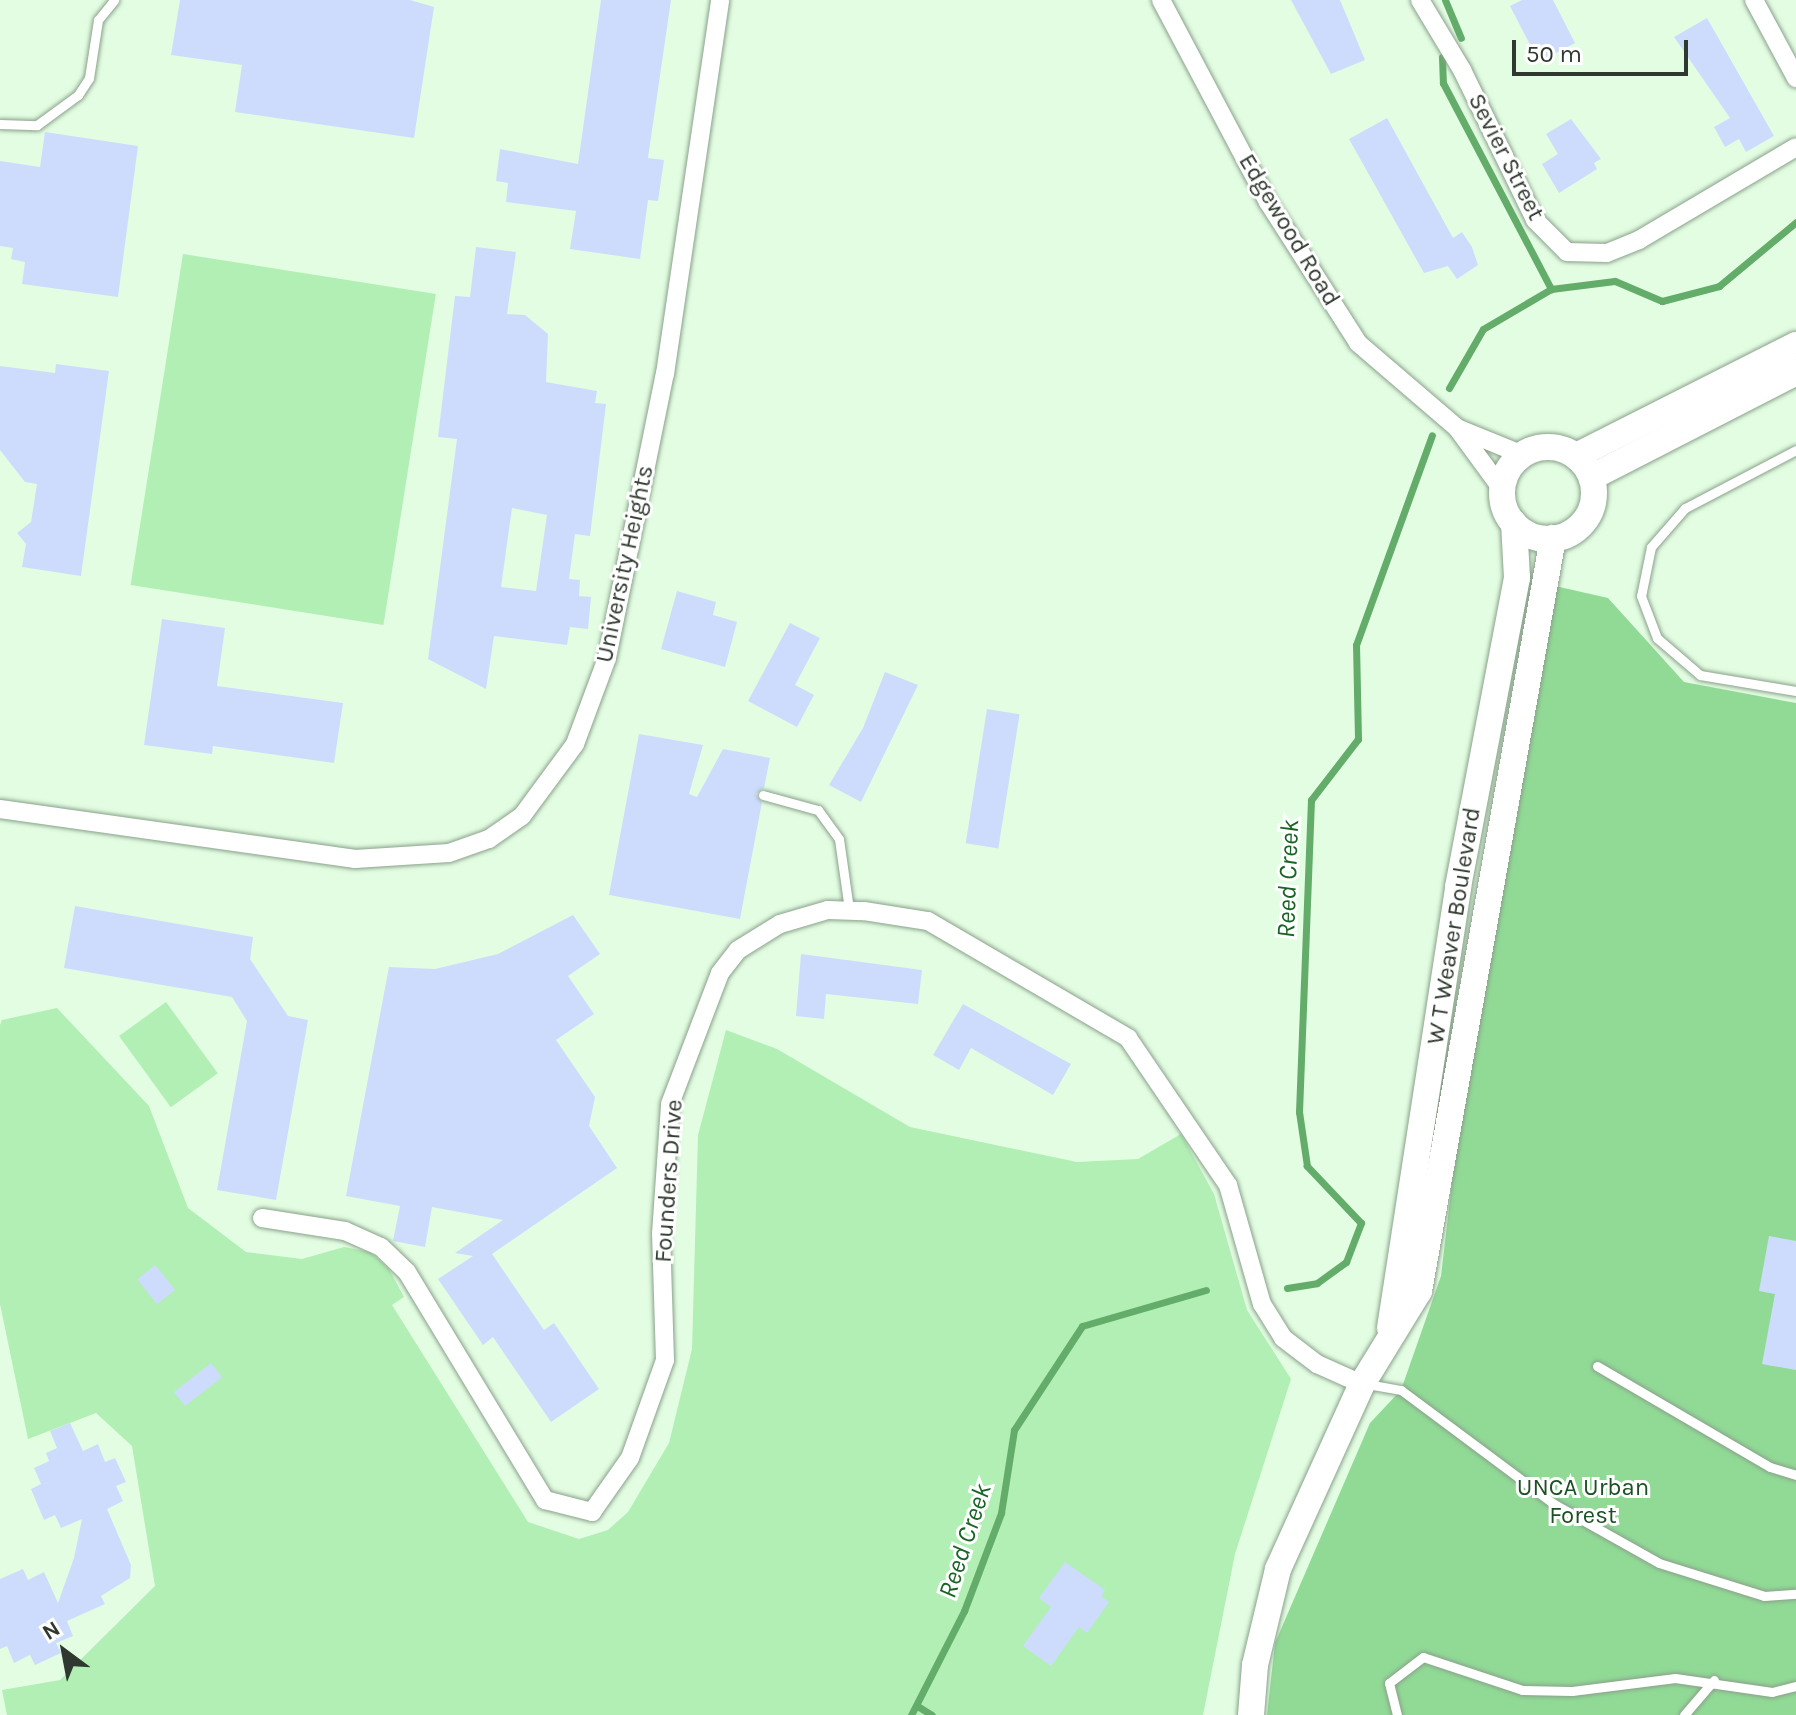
<!DOCTYPE html>
<style>
body{margin:0}
#map{position:relative;width:1796px;height:1715px;overflow:hidden;background:#e3fde3;font-family:Karla,sans-serif}
div>[style]{position:absolute}
[style*='--x']{left:calc(var(--x)*1px);top:calc(var(--y)*1px);width:calc(var(--w)*1px);rotate:calc(var(--a)*1deg)}
.green>*{inset:0;background:#b1efb4;transform-origin:0 0}
.forest>*{inset:0;background:#91da96}
.stream>*{height:7px;margin:-3.5px;padding:0 3.5px;transform-origin:3.5px;border-radius:3.5px;background:#63ac6a}
.building>*{inset:0;background:#cddcfd;transform-origin:0 0}
.roads{filter:drop-shadow(0 0 2px #89a18a) drop-shadow(0 0 2px #89a18a)}
.lane>*{height:9px;margin:-4.5px;padding:0 4.5px;transform-origin:4.5px;border-radius:4.5px;background:#fff}
.street>*{height:18px;margin:-9px;padding:0 9px;transform-origin:9px;border-radius:9px;background:#fff}
.secondary>*{height:26px;margin:-13px;padding:0 13px;transform-origin:13px;border-radius:13px;background:#fff}
.secondary>.ring{margin:-13px;padding:0;box-sizing:content-box;background:none;border:26px solid #fff;border-radius:50%}
span{translate:-50% -50%;white-space:nowrap;text-align:center;line-height:1.15;-webkit-text-stroke:6px #fff;paint-order:stroke}
.street-label{font-size:24px;color:#2f392f}
.park-label{font-size:24px;color:#1d5024}
.water-label{font-size:26px;color:#186425;font-style:italic}
.north{position:absolute;left:24px;top:1611px;width:80px;height:80px;-webkit-text-stroke:6px #fff;paint-order:stroke;rotate:328deg;font-size:22px;font-weight:700;line-height:32px;text-align:center;color:#2f392f}
.north::after{content:'';display:block;margin:auto;width:28px;height:36px;background:#2f392f;clip-path:polygon(50% 0,100% 100%,50% 72%,0 100%)}
.scale{position:absolute;left:1512px;top:40px;width:176px;height:36px;box-sizing:border-box;border:4px solid #2f392f;border-top:0;padding-left:10px;font-size:24px;line-height:28px;white-space:nowrap;color:#2f392f;-webkit-text-stroke:6px #fff;paint-order:stroke}
</style>
<div id="map">
<div class="green">
<div style="left:183px;top:254px;width:256px;height:335px;rotate:9deg"></div>
<div style="left:166px;top:1002px;width:88px;height:58px;rotate:54deg"></div>
<div style="clip-path:polygon(57px 1008px,149px 1106px,188px 1208px,246px 1252px,302px 1259px,344px 1247px,370px 1252px,389px 1269px,404px 1297px,392px 1305px,528px 1522px,579px 1539px,608px 1530px,628px 1512px,669px 1443px,692px 1349px,698px 1135px,726px 1030px,777px 1049px,910px 1127px,1077px 1162px,1138px 1159px,1181px 1134px,1214px 1194px,1247px 1310px,1291px 1379px,1235px 1554px,1203px 1715px,7px 1715px,2px 1690px,60px 1680px,155px 1586px,132px 1446px,96px 1413px,28px 1439px,0 1304px,0 1025px,2px 1020px)"></div>
</div>
<div class="forest">
<div style="clip-path:polygon(1555px 586px,1608px 598px,1684px 682px,1796px 703px,1796px 1715px,1267px 1715px,1275px 1643px,1370px 1423px,1401px 1390px,1441px 1276px,1479px 953px)"></div>
</div>
<div class="stream">
<div style="--x:1445;--y:0;--w:41;--a:67.2"></div>
<div style="--x:1442;--y:57;--w:26;--a:88"></div>
<div style="--x:1443;--y:83;--w:233;--a:62.3"></div>
<div style="--x:1449;--y:388;--w:68;--a:-60"></div>
<div style="--x:1483;--y:329;--w:79;--a:-30.5"></div>
<div style="--x:1551;--y:289;--w:64;--a:-7.1"></div>
<div style="--x:1615;--y:281;--w:51;--a:23.1"></div>
<div style="--x:1662;--y:301;--w:59;--a:-14.7"></div>
<div style="--x:1719;--y:286;--w:100;--a:-39.7"></div>
<div style="--x:1287;--y:1288;--w:30;--a:-9"></div>
<div style="--x:1317;--y:1283;--w:36;--a:-36"></div>
<div style="--x:1346;--y:1262;--w:42;--a:-69"></div>
<div style="--x:1361;--y:1223;--w:79;--a:-133.5"></div>
<div style="--x:1307;--y:1166;--w:55;--a:-98.4"></div>
<div style="--x:1299;--y:1112;--w:312;--a:-87.8"></div>
<div style="--x:1311;--y:800;--w:77;--a:-52.4"></div>
<div style="--x:1358;--y:739;--w:94;--a:-91.2"></div>
<div style="--x:1356;--y:645;--w:223;--a:-70.1"></div>
<div style="--x:919;--y:1707;--w:15;--a:32"></div>
<div style="--x:911;--y:1715;--w:117;--a:-63"></div>
<div style="--x:964;--y:1611;--w:105;--a:-69.3"></div>
<div style="--x:1001;--y:1513;--w:84;--a:-81.1"></div>
<div style="--x:1014;--y:1430;--w:124;--a:-56.8"></div>
<div style="--x:1082;--y:1326;--w:129;--a:-16.2"></div>
</div>
<div class="building">
<div style="clip-path:polygon(180px 0,410px 0,434px 7px,414px 138px,235px 112px,242px 65px,171px 55px)"></div>
<div style="clip-path:polygon(601px 0,671px 0,648px 158px,664px 160px,658px 201px,648px 200px,640px 259px,570px 249px,576px 211px,506px 202px,508px 183px,496px 181px,500px 149px,578px 164px)"></div>
<div style="clip-path:polygon(1291px 0,1340px 0,1365px 60px,1331px 74px)"></div>
<div style="clip-path:polygon(1522px 0,1553px 0,1575px 43px,1539px 62px,1510px 6px)"></div>
<div style="clip-path:polygon(1707px 18px,1774px 136px,1746px 152px,1739px 139px,1725px 147px,1714px 127px,1730px 118px,1674px 37px)"></div>
<div style="clip-path:polygon(1387px 118px,1453px 238px,1462px 232px,1472px 247px,1478px 265px,1457px 279px,1448px 266px,1424px 273px,1349px 139px)"></div>
<div style="clip-path:polygon(1571px 119px,1601px 159px,1594px 163px,1597px 169px,1559px 193px,1542px 164px,1558px 154px,1546px 134px)"></div>
<div style="clip-path:polygon(45px 132px,138px 146px,118px 297px,22px 284px,25px 262px,11px 259px,13px 248px,0 246px,0 161px,40px 167px)"></div>
<div style="clip-path:polygon(evenodd,476px 247px,516px 252px,507px 314px,525px 315px,548px 334px,546px 382px,597px 391px,595px 403px,606px 404px,590px 536px,575px 534px,569px 579px,580px 580px,579px 596px,591px 597px,588px 629px,570px 627px,567px 645px,494px 636px,486px 689px,428px 659px,457px 439px,438px 437px,455px 296px,470px 297px,476px 247px,512px 508px,547px 515px,536px 591px,501px 587px,512px 508px)"></div>
<div style="clip-path:polygon(56px 364px,109px 371px,81px 576px,22px 567px,26px 544px,17px 533px,31px 522px,37px 484px,25px 482px,0 450px,0 366px,55px 373px)"></div>
<div style="clip-path:polygon(677px 591px,716px 602px,713px 615px,737px 622px,725px 667px,661px 649px)"></div>
<div style="clip-path:polygon(162px 619px,225px 628px,217px 686px,343px 703px,334px 763px,213px 746px,212px 754px,144px 745px)"></div>
<div style="clip-path:polygon(790px 623px,820px 638px,795px 685px,814px 695px,797px 727px,748px 701px)"></div>
<div style="clip-path:polygon(885px 672px,918px 685px,861px 802px,829px 785px,863px 728px)"></div>
<div style="left:987px;top:709px;width:33px;height:136px;rotate:9deg"></div>
<div style="clip-path:polygon(639px 734px,703px 745px,689px 794px,697px 797px,723px 749px,770px 758px,764px 788px,756px 794px,762px 802px,740px 919px,609px 895px)"></div>
<div style="clip-path:polygon(75px 906px,253px 937px,250px 959px,288px 1016px,308px 1020px,276px 1200px,217px 1190px,247px 1021px,232px 997px,64px 968px)"></div>
<div style="clip-path:polygon(573px 915px,600px 954px,568px 976px,594px 1014px,556px 1040px,595px 1097px,589px 1126px,617px 1168px,492px 1254px,544px 1330px,554px 1323px,599px 1389px,551px 1422px,493px 1337px,483px 1345px,438px 1279px,473px 1256px,455px 1253px,503px 1220px,432px 1207px,425px 1247px,393px 1241px,400px 1206px,346px 1196px,389px 967px,435px 969px,498px 954px)"></div>
<div style="clip-path:polygon(801px 954px,922px 970px,918px 1004px,826px 994px,824px 1019px,796px 1016px)"></div>
<div style="clip-path:polygon(963px 1004px,1071px 1064px,1053px 1095px,971px 1048px,959px 1070px,933px 1055px)"></div>
<div style="clip-path:polygon(1769px 1236px,1796px 1241px,1796px 1370px,1762px 1364px,1775px 1294px,1759px 1291px)"></div>
<div style="left:155px;top:1265px;width:32px;height:23px;rotate:51deg"></div>
<div style="left:211px;top:1363px;width:18px;height:47px;rotate:52deg"></div>
<div style="clip-path:polygon(70px 1423px,83px 1451px,98px 1444px,105px 1462px,115px 1458px,126px 1482px,116px 1486px,123px 1501px,107px 1509px,131px 1565px,130px 1578px,101px 1596px,105px 1604px,67px 1621px,73px 1636px,56px 1643px,61px 1653px,35px 1665px,30px 1655px,14px 1663px,7px 1646px,0 1649px,0 1579px,23px 1569px,28px 1580px,44px 1572px,58px 1603px,74px 1558px,82px 1519px,61px 1528px,55px 1515px,44px 1520px,31px 1489px,41px 1484px,34px 1468px,49px 1461px,46px 1453px,57px 1448px,50px 1431px)"></div>
<div style="clip-path:polygon(1065px 1562px,1105px 1590px,1101px 1596px,1109px 1602px,1087px 1633px,1079px 1627px,1051px 1666px,1023px 1646px,1051px 1607px,1039px 1598px)"></div>
</div>
<div class="roads">
<div class="lane">
<div style="--x:0;--y:124;--w:37;--a:2"></div>
<div style="--x:37;--y:125;--w:51;--a:-36.2"></div>
<div style="--x:78;--y:95;--w:20;--a:-57"></div>
<div style="--x:89;--y:78;--w:59;--a:-81.2"></div>
<div style="--x:98;--y:20;--w:26;--a:-51"></div>
<div style="--x:1796;--y:450;--w:125;--a:152.4"></div>
<div style="--x:1685;--y:508;--w:52;--a:131.1"></div>
<div style="--x:1651;--y:547;--w:50;--a:101.5"></div>
<div style="--x:1641;--y:596;--w:45;--a:69.1"></div>
<div style="--x:1657;--y:638;--w:57;--a:40.7"></div>
<div style="--x:1700;--y:675;--w:97;--a:9.5"></div>
<div style="--x:763;--y:795;--w:57;--a:15.3"></div>
<div style="--x:818;--y:810;--w:36;--a:54"></div>
<div style="--x:839;--y:839;--w:71;--a:81.9"></div>
<div style="--x:1597;--y:1366;--w:200;--a:30.3"></div>
<div style="--x:1770;--y:1467;--w:27;--a:17"></div>
<div style="--x:1367;--y:1384;--w:35;--a:10"></div>
<div style="--x:1401;--y:1390;--w:191;--a:36.7"></div>
<div style="--x:1554;--y:1504;--w:120;--a:29.3"></div>
<div style="--x:1659;--y:1563;--w:110;--a:17.4"></div>
<div style="--x:1764;--y:1596;--w:32;--a:-4"></div>
<div style="--x:1397;--y:1715;--w:33;--a:-104"></div>
<div style="--x:1389;--y:1683;--w:43;--a:-37.4"></div>
<div style="--x:1423;--y:1657;--w:104;--a:18.4"></div>
<div style="--x:1522;--y:1690;--w:50;--a:1.1"></div>
<div style="--x:1572;--y:1691;--w:104;--a:-7.2"></div>
<div style="--x:1675;--y:1678;--w:98;--a:8.2"></div>
<div style="--x:1772;--y:1692;--w:25;--a:-14"></div>
<div style="--x:1684;--y:1715;--w:46;--a:-49.4"></div>
</div>
<div class="street">
<div style="--x:1161;--y:0;--w:229;--a:62.1"></div>
<div style="--x:1268;--y:202;--w:167;--a:57.4"></div>
<div style="--x:1358;--y:343;--w:130;--a:40.6"></div>
<div style="--x:1457;--y:428;--w:74;--a:53.7"></div>
<div style="--x:1420;--y:0;--w:82;--a:59"></div>
<div style="--x:1462;--y:70;--w:167;--a:64"></div>
<div style="--x:1535;--y:220;--w:45;--a:45"></div>
<div style="--x:1567;--y:252;--w:40;--a:1.4"></div>
<div style="--x:1607;--y:253;--w:35;--a:-22"></div>
<div style="--x:1639;--y:240;--w:182;--a:-30.6"></div>
<div style="--x:1754;--y:0;--w:89;--a:61.7"></div>
<div style="--x:1457;--y:428;--w:71;--a:22.2"></div>
<div style="--x:0;--y:809;--w:359;--a:8"></div>
<div style="--x:355;--y:859;--w:94;--a:-3.7"></div>
<div style="--x:449;--y:853;--w:42;--a:-19.3"></div>
<div style="--x:489;--y:839;--w:40;--a:-34.9"></div>
<div style="--x:522;--y:816;--w:89;--a:-53.6"></div>
<div style="--x:575;--y:744;--w:92;--a:-69.6"></div>
<div style="--x:607;--y:658;--w:290;--a:-78.5"></div>
<div style="--x:665;--y:374;--w:378;--a:-81.6"></div>
<div style="--x:262;--y:1218;--w:84;--a:8.9"></div>
<div style="--x:345;--y:1231;--w:39;--a:24"></div>
<div style="--x:381;--y:1247;--w:36;--a:44"></div>
<div style="--x:407;--y:1272;--w:267;--a:58.8"></div>
<div style="--x:545;--y:1500;--w:49;--a:14.3"></div>
<div style="--x:592;--y:1512;--w:66;--a:-54.9"></div>
<div style="--x:630;--y:1458;--w:104;--a:-70.3"></div>
<div style="--x:665;--y:1360;--w:126;--a:-91.8"></div>
<div style="--x:661;--y:1234;--w:130;--a:-86"></div>
<div style="--x:670;--y:1104;--w:140;--a:-69.1"></div>
<div style="--x:720;--y:973;--w:29;--a:-52"></div>
<div style="--x:738;--y:950;--w:49;--a:-31.8"></div>
<div style="--x:780;--y:924;--w:50;--a:-16.3"></div>
<div style="--x:828;--y:910;--w:36;--a:2"></div>
<div style="--x:864;--y:911;--w:65;--a:8.9"></div>
<div style="--x:928;--y:921;--w:232;--a:30.3"></div>
<div style="--x:1128;--y:1038;--w:178;--a:55.8"></div>
<div style="--x:1228;--y:1185;--w:124;--a:74.1"></div>
<div style="--x:1262;--y:1304;--w:40;--a:58"></div>
<div style="--x:1283;--y:1338;--w:43;--a:37.4"></div>
<div style="--x:1317;--y:1364;--w:49;--a:24"></div>
</div>
<div class="secondary">
<div class="ring" style="left:1502px;top:447px;width:66px;height:66px"></div>
<div style="--x:1576;--y:456;--w:246;--a:-26.8"></div>
<div style="--x:1592;--y:477;--w:229;--a:-27.2"></div>
<div style="--x:1390;--y:1328;--w:446;--a:-81.2"></div>
<div style="--x:1458;--y:887;--w:315;--a:-79.2"></div>
<div style="--x:1517;--y:578;--w:55;--a:-93.1"></div>
<div style="--x:1251;--y:1715;--w:50;--a:-85.4"></div>
<div style="--x:1255;--y:1665;--w:99;--a:-76.5"></div>
<div style="--x:1278;--y:1569;--w:203;--a:-65.6"></div>
<div style="--x:1362;--y:1384;--w:109;--a:-58.5"></div>
<div style="--x:1419;--y:1291;--w:765;--a:-79.91"></div>
</div>
</div>
<div class="street-label">
<span style="left:1506px;top:157px;rotate:63deg">Sevier Street</span>
<span style="left:1289px;top:230px;rotate:59deg">Edgewood Road</span>
<span style="left:625px;top:564px;rotate:-78deg">University Heights</span>
<span style="left:1454px;top:926px;rotate:-81deg">W T Weaver Boulevard</span>
<span style="left:669px;top:1181px;rotate:-86deg">Founders Drive</span>
</div>
<div class="park-label">
<span style="left:1583px;top:1502px">UNCA Urban<br>Forest</span>
</div>
<div class="water-label">
<span style="left:1288px;top:879px;rotate:-88deg">Reed Creek</span>
<span style="left:965px;top:1541px;rotate:-72deg">Reed Creek</span>
</div>
<div class="north">N</div>
<div class="scale">50 m</div>
</div>
